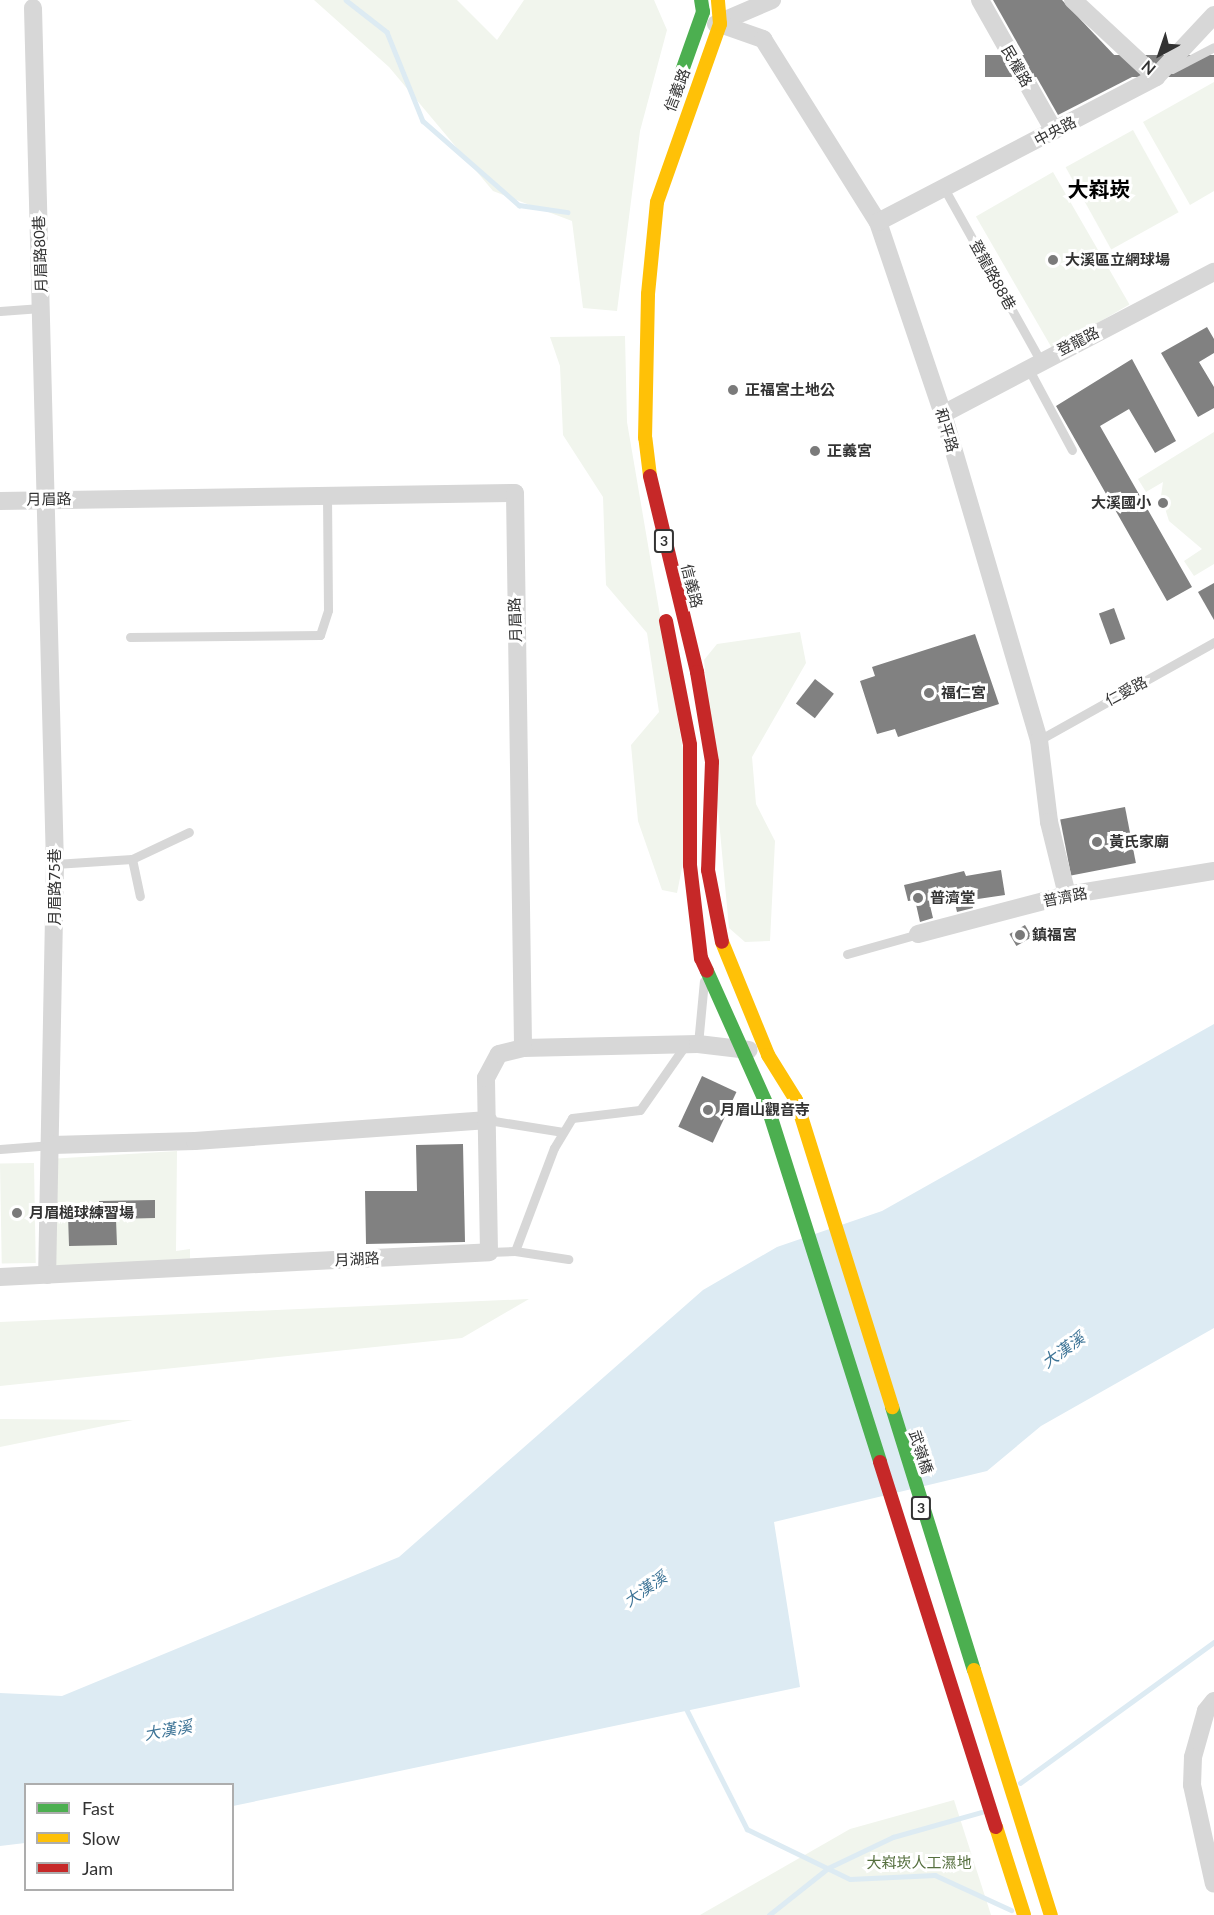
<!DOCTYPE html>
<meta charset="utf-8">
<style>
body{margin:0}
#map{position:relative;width:1214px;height:1915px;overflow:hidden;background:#fff;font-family:Lato,"Noto Sans TC",sans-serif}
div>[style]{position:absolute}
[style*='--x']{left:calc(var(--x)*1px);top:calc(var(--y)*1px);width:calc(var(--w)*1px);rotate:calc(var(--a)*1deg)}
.green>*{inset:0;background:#f1f5ed;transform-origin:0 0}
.water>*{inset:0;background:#ddebf3}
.stream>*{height:4.5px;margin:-2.25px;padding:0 2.25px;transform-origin:2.25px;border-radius:2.25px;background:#ddebf3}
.building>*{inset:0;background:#818181;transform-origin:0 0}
.lane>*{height:9px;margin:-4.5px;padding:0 4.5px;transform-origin:4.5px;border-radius:4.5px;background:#d7d7d7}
.street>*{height:18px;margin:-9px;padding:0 9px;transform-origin:9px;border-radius:9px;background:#d7d7d7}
.fast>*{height:14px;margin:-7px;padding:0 7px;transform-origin:7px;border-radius:7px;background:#4caf50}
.slow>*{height:14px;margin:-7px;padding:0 7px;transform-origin:7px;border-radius:7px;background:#ffc107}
.jam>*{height:14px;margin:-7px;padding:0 7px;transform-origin:7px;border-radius:7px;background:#c62828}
.dots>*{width:16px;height:16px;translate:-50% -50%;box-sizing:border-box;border:3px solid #fff;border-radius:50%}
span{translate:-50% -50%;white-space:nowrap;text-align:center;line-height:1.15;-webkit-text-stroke:6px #fff;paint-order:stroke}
.shield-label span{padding:2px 4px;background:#fff;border:2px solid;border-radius:4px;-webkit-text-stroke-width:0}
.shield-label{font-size:14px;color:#333;font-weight:700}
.street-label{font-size:15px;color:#333}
.poi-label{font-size:15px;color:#333;font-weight:700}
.left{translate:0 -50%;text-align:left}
.right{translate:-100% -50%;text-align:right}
.park-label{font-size:15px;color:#56703f}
.water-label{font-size:16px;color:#3f7597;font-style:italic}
.district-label{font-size:21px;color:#000;font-weight:700}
.legend{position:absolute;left:24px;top:1783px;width:210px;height:108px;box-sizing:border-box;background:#fff;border:2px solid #adadad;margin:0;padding:8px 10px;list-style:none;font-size:18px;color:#333}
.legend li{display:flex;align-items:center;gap:12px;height:30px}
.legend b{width:30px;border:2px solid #adadad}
.north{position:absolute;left:1130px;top:24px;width:60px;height:60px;-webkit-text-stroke:4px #fff;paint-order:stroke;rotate:220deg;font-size:16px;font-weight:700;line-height:24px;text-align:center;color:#333}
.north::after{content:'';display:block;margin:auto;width:21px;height:27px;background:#333;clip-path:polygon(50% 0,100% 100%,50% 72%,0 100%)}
</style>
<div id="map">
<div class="green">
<div style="clip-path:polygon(314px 0,457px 0,497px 40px,524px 0,654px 0,667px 30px,640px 131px,617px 311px,583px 308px,572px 221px,493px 191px,389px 67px)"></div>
<div style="clip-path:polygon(1214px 82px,1214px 191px,1190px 205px,1143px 122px)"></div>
<div style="left:1133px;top:130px;width:94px;height:77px;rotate:61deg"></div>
<div style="left:1053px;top:172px;width:153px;height:89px;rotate:60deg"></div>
<div style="clip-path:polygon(625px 336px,627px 422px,683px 750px,683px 863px,677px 893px,662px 890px,638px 821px,631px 745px,659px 712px,647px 633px,606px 585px,603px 497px,563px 435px,560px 366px,550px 337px)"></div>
<div style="clip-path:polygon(1214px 432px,1214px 564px,1194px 576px,1184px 561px,1202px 549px,1169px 521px,1161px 496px,1163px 482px,1146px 492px,1138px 479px)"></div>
<div style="clip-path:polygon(800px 632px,806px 663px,752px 757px,756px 804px,775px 841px,770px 941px,745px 942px,729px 928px,704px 660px,717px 644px)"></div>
<div style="clip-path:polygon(177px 1151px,176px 1251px,190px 1249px,190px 1266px,49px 1273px,49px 1159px)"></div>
<div style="left:34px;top:1163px;width:100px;height:34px;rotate:89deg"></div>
<div style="clip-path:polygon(529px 1299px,462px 1338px,0 1386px,0 1322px)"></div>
<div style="clip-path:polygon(0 1419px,133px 1420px,0 1447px)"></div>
<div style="clip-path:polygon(954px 1800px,991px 1915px,700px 1915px,850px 1829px)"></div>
</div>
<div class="water">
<div style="clip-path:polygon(1214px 1024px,1214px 1328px,1041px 1426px,987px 1471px,774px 1522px,800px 1687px,233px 1806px,232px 1784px,26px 1784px,25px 1843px,0 1846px,0 1693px,62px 1696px,399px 1557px,703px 1290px,777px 1247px,882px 1211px)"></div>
</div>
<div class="stream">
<div style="--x:346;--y:0;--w:52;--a:38"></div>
<div style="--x:387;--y:32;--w:96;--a:68"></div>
<div style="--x:423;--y:121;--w:128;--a:41.2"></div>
<div style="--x:519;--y:205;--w:49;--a:8.3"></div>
<div style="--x:685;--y:1706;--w:138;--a:63.2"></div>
<div style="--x:747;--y:1829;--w:114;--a:25.9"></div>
<div style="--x:850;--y:1879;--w:85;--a:-2.7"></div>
<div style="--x:935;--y:1875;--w:84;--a:24.7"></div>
<div style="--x:1020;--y:1783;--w:240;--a:-36"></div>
<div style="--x:769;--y:1915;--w:75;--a:-38.5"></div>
<div style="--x:828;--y:1868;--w:72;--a:-25.5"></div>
<div style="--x:893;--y:1837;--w:92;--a:-15.7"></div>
</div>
<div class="building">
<div style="clip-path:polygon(993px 0,1062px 0,1134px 76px,1058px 115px)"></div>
<div style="left:1214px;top:55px;width:22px;height:229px;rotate:90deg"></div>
<div style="clip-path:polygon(1207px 327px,1214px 339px,1214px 353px,1199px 362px,1214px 387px,1214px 408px,1198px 417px,1161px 353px)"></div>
<div style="clip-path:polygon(1132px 359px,1176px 441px,1155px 453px,1129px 409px,1100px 426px,1192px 587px,1167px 601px,1056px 406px)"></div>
<div style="clip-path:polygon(1214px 583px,1214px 620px,1198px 592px)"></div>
<div style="left:1114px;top:608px;width:33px;height:16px;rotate:70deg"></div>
<div style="clip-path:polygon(975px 634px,999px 704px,898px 737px,895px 729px,877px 734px,860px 681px,875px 676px,872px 667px)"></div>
<div style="left:815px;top:679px;width:24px;height:31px;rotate:38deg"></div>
<div style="left:1125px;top:807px;width:57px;height:66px;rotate:79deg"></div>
<div style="clip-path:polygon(1001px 870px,1005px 895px,971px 900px,973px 908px,957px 912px,952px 891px,928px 897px,933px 918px,920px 922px,915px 900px,908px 901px,904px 885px,964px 871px,966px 876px)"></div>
<div style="left:1025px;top:925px;width:14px;height:18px;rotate:60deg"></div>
<div style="left:702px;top:1076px;width:38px;height:56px;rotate:25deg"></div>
<div style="clip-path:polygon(463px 1144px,465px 1242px,366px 1244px,365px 1191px,417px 1191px,416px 1145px)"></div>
<div style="clip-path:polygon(155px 1200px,155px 1218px,116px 1219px,117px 1245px,69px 1246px,68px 1215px,99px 1214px,99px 1201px)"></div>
</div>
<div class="lane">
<div style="--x:1172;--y:69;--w:47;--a:-27.6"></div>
<div style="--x:945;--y:190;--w:195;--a:60.8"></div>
<div style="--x:0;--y:311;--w:41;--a:-4.2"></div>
<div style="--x:1028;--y:368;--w:93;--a:61.8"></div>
<div style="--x:130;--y:637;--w:190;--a:-0.6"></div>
<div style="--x:320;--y:635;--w:26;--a:-72"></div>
<div style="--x:328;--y:610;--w:117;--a:-90.5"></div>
<div style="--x:1039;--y:740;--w:201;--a:-29.2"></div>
<div style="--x:132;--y:859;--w:38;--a:78"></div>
<div style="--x:55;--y:864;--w:77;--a:-3.7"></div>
<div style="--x:132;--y:859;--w:63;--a:-25.3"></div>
<div style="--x:847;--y:954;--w:74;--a:-15.7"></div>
<div style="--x:698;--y:1044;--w:63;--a:-84.6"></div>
<div style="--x:488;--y:1120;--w:76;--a:9.1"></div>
<div style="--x:0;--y:1149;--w:52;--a:-4.4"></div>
<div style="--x:515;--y:1251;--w:54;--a:8.6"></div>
<div style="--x:489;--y:1252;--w:26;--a:-2"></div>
<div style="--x:515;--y:1251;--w:110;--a:-69.3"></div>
<div style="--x:554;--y:1148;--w:35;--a:-59"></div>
<div style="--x:572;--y:1118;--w:68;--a:-6.7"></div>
<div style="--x:640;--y:1110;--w:77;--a:-55.1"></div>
</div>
<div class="street">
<div style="--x:980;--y:0;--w:150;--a:60.5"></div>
<div style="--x:1073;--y:0;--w:113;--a:42.9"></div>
<div style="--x:33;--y:8;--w:856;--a:88.53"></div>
<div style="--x:55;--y:864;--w:411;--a:91.1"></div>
<div style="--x:716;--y:24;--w:61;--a:-23.2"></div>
<div style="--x:720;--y:24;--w:46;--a:19.2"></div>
<div style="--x:763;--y:39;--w:216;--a:57.9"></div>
<div style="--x:878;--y:222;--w:203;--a:71.3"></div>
<div style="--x:943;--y:414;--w:340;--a:73.6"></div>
<div style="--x:1039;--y:740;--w:83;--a:83"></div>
<div style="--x:1049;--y:822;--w:75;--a:76.1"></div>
<div style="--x:878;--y:222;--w:314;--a:-27.5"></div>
<div style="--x:1156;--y:77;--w:85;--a:-46.9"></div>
<div style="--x:943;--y:414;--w:306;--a:-27.7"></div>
<div style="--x:0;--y:501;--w:515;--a:-0.89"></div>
<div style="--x:515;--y:493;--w:555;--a:89.17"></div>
<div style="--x:523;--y:1048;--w:175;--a:-1.3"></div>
<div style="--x:698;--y:1044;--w:51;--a:6.7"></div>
<div style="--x:918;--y:934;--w:154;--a:-14.7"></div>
<div style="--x:1067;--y:895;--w:149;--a:-9.3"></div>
<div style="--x:52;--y:1145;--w:143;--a:-1.6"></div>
<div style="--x:195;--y:1141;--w:294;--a:-4.1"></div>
<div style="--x:0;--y:1277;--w:490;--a:-2.9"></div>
<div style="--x:489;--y:1252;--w:174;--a:-91"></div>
<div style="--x:486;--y:1078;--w:27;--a:-62"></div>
<div style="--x:499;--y:1054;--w:25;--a:-14"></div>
<div style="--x:1214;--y:1701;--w:13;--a:129"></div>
<div style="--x:1206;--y:1711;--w:48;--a:105.8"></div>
<div style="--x:1193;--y:1757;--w:28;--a:92"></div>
<div style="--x:1192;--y:1785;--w:101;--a:77.5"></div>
</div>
<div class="fast">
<div style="--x:682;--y:71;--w:63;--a:-70.4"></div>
<div style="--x:703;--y:12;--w:12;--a:-99"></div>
<div style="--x:707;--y:971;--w:147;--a:65.9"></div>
<div style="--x:767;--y:1105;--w:374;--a:72.4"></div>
<div style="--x:892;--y:1407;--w:275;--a:72.7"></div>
</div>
<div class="slow">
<div style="--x:650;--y:476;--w:38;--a:-97"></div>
<div style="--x:645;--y:438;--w:144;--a:-88.8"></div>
<div style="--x:648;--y:294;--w:92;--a:-84.4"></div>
<div style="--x:657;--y:202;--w:189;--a:-70.5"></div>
<div style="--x:720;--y:24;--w:24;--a:-95"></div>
<div style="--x:722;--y:942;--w:122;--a:67.8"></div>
<div style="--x:768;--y:1055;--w:53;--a:58.1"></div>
<div style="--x:796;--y:1100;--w:322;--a:72.6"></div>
<div style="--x:974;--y:1670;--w:257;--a:72.6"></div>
<div style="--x:996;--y:1827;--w:92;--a:72.3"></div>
</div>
<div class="jam">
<div style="--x:650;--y:476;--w:202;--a:76.5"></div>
<div style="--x:697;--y:672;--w:91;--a:80.5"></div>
<div style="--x:712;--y:762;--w:108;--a:92.1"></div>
<div style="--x:708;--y:870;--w:73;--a:79"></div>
<div style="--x:666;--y:621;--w:126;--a:79"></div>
<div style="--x:690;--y:745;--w:120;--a:90"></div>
<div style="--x:690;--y:865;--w:94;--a:83.3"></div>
<div style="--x:701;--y:958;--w:14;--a:65"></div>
<div style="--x:880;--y:1462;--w:383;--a:72.4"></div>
</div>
<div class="dots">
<div style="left:1053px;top:260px;background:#7a7a7a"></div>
<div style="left:733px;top:390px;background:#7a7a7a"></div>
<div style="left:815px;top:451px;background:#7a7a7a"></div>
<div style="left:1163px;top:503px;background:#7a7a7a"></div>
<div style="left:929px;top:693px;background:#7a7a7a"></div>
<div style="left:1097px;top:842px;background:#7a7a7a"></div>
<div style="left:918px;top:898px;background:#7a7a7a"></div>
<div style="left:1020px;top:935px;background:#7a7a7a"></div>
<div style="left:708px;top:1110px;background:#7a7a7a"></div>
<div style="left:17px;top:1213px;background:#7a7a7a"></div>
</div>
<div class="shield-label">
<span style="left:664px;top:541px">3</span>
<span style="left:921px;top:1508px">3</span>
</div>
<div class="street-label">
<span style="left:1017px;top:66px;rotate:60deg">民權路</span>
<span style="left:677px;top:90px;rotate:-69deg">信義路</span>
<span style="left:1055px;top:131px;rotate:-28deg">中央路</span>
<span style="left:40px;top:254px;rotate:-92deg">月眉路80巷</span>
<span style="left:993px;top:275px;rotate:61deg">登龍路88巷</span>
<span style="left:1078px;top:341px;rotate:-27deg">登龍路</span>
<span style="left:947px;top:430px;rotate:73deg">和平路</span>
<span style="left:49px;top:499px;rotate:-1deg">月眉路</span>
<span style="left:692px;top:586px;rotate:76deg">信義路</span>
<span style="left:515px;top:620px;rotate:-92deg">月眉路</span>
<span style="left:1126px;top:691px;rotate:-28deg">仁愛路</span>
<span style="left:55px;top:887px;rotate:-90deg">月眉路75巷</span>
<span style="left:1065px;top:897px;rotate:-11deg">普濟路</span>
<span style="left:357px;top:1259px;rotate:-3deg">月湖路</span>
<span style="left:921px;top:1452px;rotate:72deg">武嶺橋</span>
</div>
<div class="poi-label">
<span class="left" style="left:1065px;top:260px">大溪區立網球場</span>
<span class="left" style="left:745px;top:390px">正福宮土地公</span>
<span class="left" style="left:827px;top:451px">正義宮</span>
<span class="right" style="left:1151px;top:503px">大溪國小</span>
<span class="left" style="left:941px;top:693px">福仁宮</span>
<span class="left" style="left:1109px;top:842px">黃氏家廟</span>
<span class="left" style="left:930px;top:898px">普濟堂</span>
<span class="left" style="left:1032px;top:935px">鎮福宮</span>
<span class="left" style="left:720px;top:1110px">月眉山觀音寺</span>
<span class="left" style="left:29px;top:1213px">月眉槌球練習場</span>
</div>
<div class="park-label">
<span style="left:919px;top:1863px">大嵙崁人工濕地</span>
</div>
<div class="water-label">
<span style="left:1063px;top:1350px;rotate:-36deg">大漢溪</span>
<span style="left:645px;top:1589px;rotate:-35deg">大漢溪</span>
<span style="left:168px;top:1730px;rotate:-10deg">大漢溪</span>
</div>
<div class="district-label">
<span style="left:1099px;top:189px">大嵙崁</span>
</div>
<ul class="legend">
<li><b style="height:8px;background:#4caf50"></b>Fast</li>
<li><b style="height:8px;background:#ffc107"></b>Slow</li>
<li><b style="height:8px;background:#c62828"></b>Jam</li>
</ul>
<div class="north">N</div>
</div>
